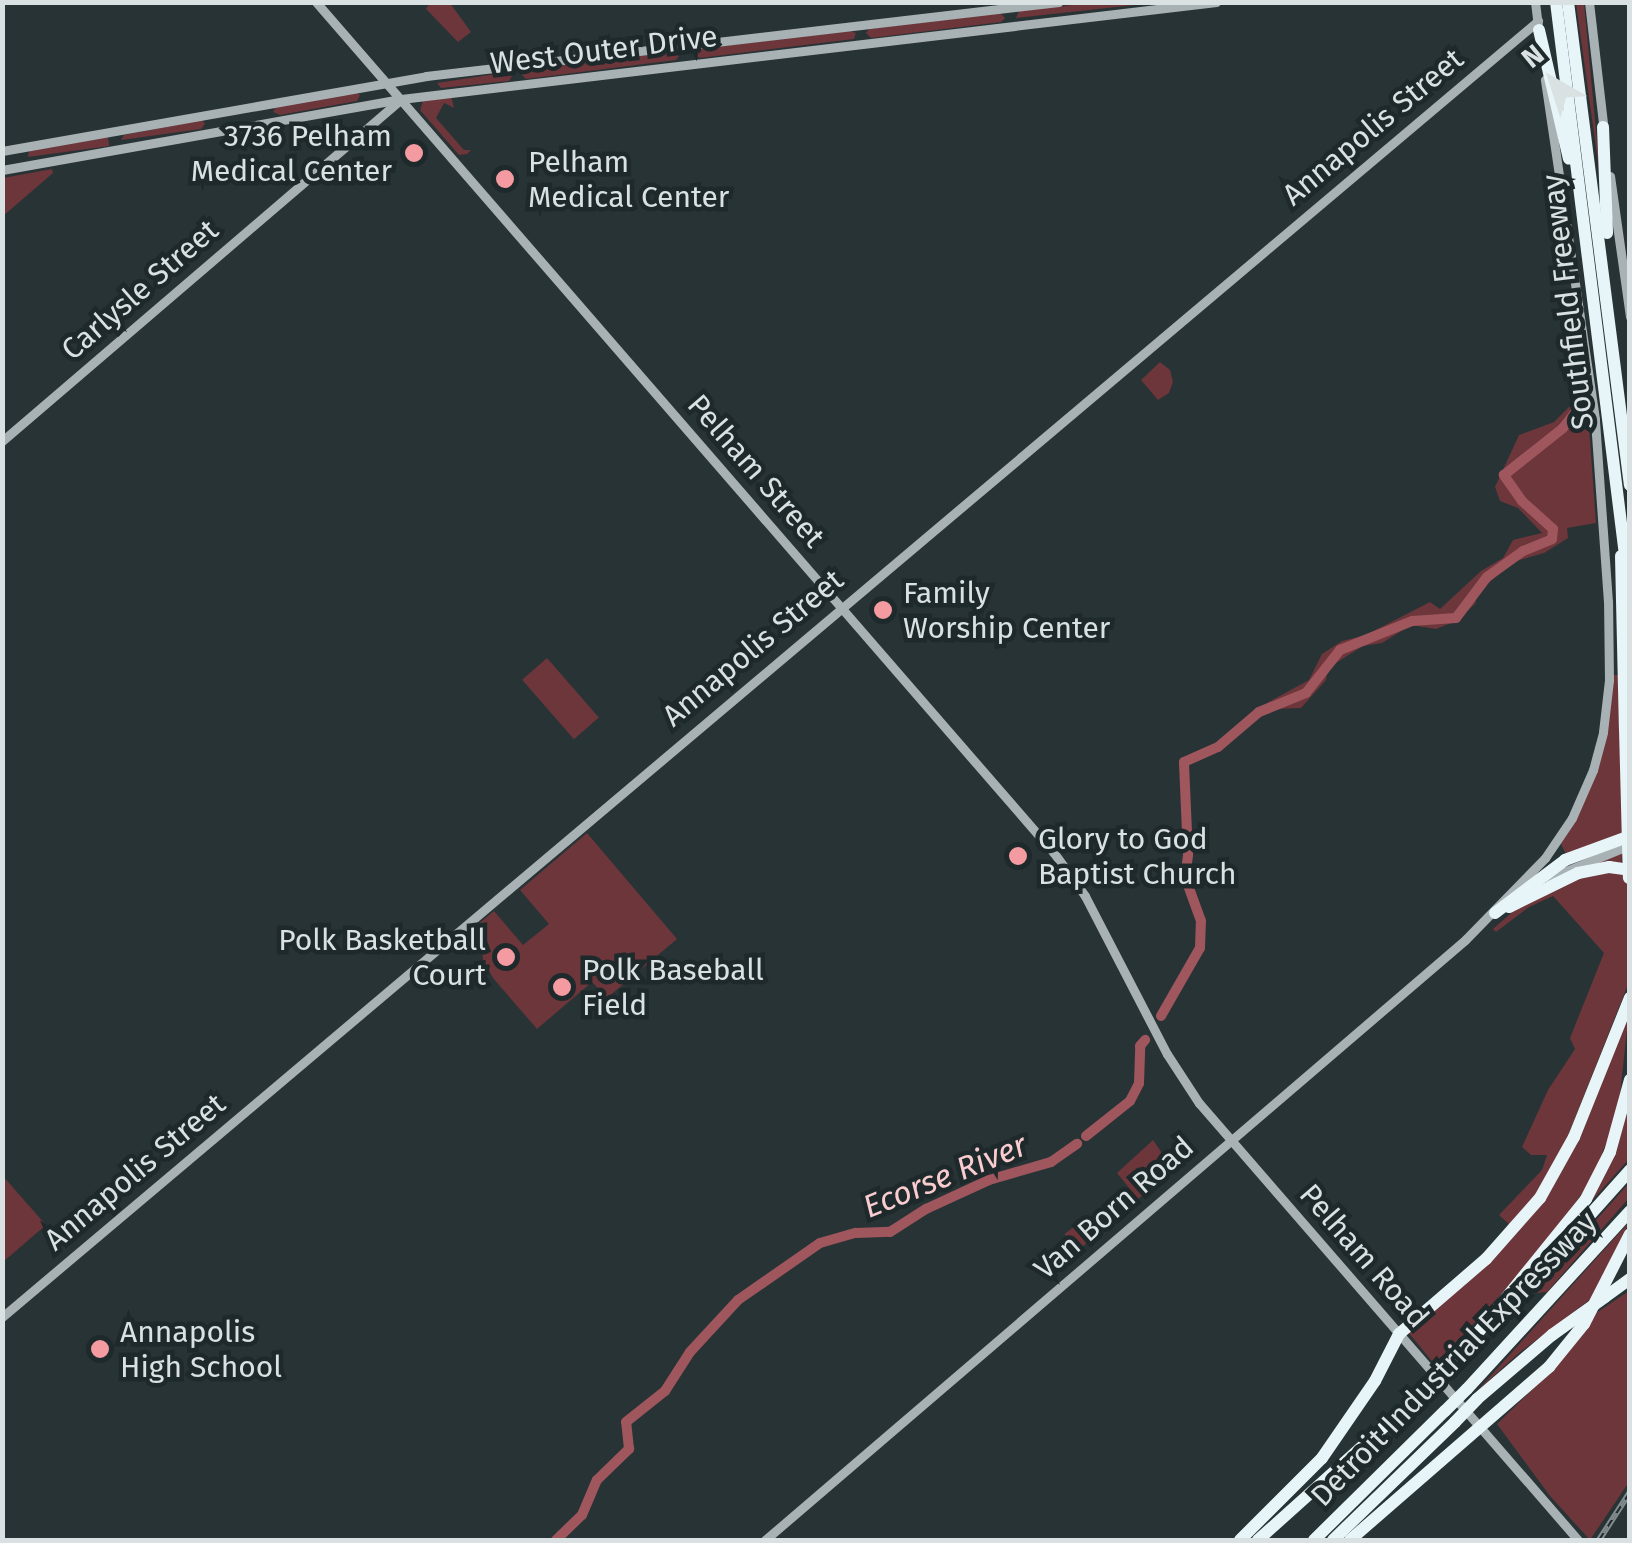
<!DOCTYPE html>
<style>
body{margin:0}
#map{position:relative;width:1632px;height:1543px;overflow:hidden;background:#283335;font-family:"Fira Sans",sans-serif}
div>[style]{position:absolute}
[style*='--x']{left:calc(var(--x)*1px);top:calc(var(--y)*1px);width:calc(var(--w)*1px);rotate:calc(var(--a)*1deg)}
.green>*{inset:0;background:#6c363b;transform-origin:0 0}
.river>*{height:10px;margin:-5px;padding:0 5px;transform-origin:5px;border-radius:5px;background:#a0565d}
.secondary>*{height:9px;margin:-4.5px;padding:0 4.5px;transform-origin:4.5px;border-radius:4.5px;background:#a8b1b3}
.highway>*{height:12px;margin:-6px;padding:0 6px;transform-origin:6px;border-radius:6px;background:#e7f5f8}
.rail>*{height:6px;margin-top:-3px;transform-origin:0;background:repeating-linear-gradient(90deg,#1e292b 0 8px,#838c8e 0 16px);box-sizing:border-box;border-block:2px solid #838c8e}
.highway-bridge>*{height:12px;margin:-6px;padding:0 6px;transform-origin:6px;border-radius:6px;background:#e7f5f8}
.dots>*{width:28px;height:28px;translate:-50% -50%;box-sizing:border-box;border:5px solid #1e292b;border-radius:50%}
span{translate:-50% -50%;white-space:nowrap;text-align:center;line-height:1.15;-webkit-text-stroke:9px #1e292b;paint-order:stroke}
.street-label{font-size:30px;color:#dae1e3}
.poi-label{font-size:30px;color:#dae1e3}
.right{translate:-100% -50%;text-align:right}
.left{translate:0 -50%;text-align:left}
.water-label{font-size:32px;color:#f9cccf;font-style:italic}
.frame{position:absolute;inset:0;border:5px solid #dae1e3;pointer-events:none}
.north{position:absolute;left:1502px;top:30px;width:100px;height:100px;-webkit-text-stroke:8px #1e292b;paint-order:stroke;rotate:321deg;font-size:28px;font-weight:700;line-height:40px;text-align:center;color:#dae1e3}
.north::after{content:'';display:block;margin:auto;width:35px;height:45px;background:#dae1e3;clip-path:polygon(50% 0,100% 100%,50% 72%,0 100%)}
</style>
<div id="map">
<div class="green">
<div style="clip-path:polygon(450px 3px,471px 32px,458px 42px,426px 9px,429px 4px)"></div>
<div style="clip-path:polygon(1090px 3px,1153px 3px,1016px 18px,1019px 11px)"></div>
<div style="clip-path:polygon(1576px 3px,1584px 3px,1601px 184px)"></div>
<div style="clip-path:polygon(1000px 13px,1005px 18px,1001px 22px,871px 38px,866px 33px,869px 29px)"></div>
<div style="clip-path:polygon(850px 31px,856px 33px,854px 39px,700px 58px,695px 55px,697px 49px)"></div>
<div style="clip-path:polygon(675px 52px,679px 56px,676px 60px,526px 79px,522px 75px,526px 69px)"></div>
<div style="clip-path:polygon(508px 72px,512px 76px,509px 81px,441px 88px,437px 83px)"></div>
<div style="clip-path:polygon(356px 92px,360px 95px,357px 101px,280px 115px,273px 112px,276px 106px)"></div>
<div style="clip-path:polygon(451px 96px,454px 108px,444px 103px,436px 118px,464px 150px,471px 150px,467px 154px,459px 155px,420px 110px,423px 101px)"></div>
<div style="clip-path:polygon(202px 120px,205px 124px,201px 129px,121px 140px,124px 135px)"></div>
<div style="clip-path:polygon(108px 137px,109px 146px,28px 157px,29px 151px)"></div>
<div style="clip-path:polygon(52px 169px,53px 173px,3px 216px,3px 178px)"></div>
<div style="clip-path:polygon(1160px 362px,1170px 370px,1173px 382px,1169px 393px,1158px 400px,1141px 380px)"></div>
<div style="clip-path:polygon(1578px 398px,1586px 400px,1588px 413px,1596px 523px,1567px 528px,1568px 538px,1544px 553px,1513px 562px,1478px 592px,1475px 604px,1456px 621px,1436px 629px,1411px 625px,1382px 643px,1363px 646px,1328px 668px,1326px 680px,1301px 708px,1272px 709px,1267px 703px,1309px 680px,1322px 654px,1342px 641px,1366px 635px,1430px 602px,1440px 609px,1481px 571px,1503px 558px,1513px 540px,1542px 533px,1518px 508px,1500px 501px,1495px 487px,1519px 435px,1554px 422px)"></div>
<div style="left:547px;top:658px;width:79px;height:33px;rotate:49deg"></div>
<div style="clip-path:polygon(1613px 675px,1627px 675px,1629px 856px,1622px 856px,1621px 865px,1597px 865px,1567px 856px,1561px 844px,1607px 731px)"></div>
<div style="clip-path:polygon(587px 833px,677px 939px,607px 998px,592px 982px,537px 1029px,493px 978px,483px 960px,482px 946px,470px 931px,494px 911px,523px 945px,549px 924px,520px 890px)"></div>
<div style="clip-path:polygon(1593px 872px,1629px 874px,1629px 982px,1567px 1138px,1535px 1196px,1511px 1226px,1499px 1215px,1542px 1170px,1547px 1155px,1531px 1155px,1522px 1147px,1548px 1090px,1575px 1049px,1570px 1038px,1604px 953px,1553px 896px,1529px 907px,1496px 932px,1493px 929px,1517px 908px)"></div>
<div style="clip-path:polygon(1629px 1011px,1618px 1113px,1591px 1182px,1528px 1265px,1438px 1362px,1431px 1360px,1408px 1332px,1541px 1203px)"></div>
<div style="clip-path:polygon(1629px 1103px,1629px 1159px,1589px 1204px)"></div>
<div style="clip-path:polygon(1153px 1140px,1173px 1169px,1138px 1199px,1117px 1173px)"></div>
<div style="clip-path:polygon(2px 1175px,46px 1225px,3px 1262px,2px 1262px)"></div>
<div style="clip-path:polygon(1629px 1183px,1629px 1198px,1547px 1292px,1537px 1293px,1540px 1283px)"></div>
<div style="left:1088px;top:1215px;width:21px;height:30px;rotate:51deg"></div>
<div style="clip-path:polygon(1629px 1222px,1596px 1295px,1519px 1353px,1477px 1391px)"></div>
<div style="clip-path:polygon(1629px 1291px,1629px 1482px,1590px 1540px,1550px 1496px,1497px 1424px,1559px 1363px,1596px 1313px)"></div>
</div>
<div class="river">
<div style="--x:1161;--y:1016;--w:78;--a:-60.2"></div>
<div style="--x:1200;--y:948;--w:27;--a:-88"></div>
<div style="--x:1201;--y:921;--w:47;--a:-110"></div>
<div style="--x:1185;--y:877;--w:22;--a:-82"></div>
<div style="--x:1188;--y:855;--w:93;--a:-92.5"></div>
<div style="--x:1184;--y:762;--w:37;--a:-24"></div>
<div style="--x:1218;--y:747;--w:54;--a:-40.5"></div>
<div style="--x:1259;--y:712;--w:51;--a:-22"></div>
<div style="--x:1306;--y:693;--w:55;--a:-51.7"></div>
<div style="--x:1340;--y:650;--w:78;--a:-21.9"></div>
<div style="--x:1412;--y:621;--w:44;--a:-3.9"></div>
<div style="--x:1456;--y:618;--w:51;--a:-52.9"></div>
<div style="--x:1487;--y:577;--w:44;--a:-35.8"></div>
<div style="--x:1523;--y:551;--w:31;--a:-22"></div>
<div style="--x:1552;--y:539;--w:10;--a:-84"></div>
<div style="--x:1553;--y:529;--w:42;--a:-137.9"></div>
<div style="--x:1522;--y:501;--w:32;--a:-125"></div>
<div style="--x:1504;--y:475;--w:75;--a:-38.5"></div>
<div style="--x:1563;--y:428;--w:37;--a:-52"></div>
<div style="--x:1086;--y:1136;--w:56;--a:-38.5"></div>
<div style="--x:1130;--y:1101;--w:20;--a:-63"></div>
<div style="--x:1139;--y:1083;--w:37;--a:-88"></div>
<div style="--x:1140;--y:1046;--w:8;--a:-50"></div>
<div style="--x:556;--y:1540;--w:36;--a:-44"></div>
<div style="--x:582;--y:1515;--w:38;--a:-67"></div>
<div style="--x:597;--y:1480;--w:45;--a:-44.1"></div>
<div style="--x:629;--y:1449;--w:27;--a:-96"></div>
<div style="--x:626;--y:1422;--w:50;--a:-38.5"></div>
<div style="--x:665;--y:1391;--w:46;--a:-57.3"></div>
<div style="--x:690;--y:1352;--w:71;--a:-47.3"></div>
<div style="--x:738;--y:1300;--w:100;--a:-34.8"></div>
<div style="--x:820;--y:1243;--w:37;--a:-16"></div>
<div style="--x:856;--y:1233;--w:34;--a:-2"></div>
<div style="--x:890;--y:1232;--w:43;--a:-32.6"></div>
<div style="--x:926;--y:1209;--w:69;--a:-24.7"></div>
<div style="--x:989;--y:1180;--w:65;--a:-16.2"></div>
<div style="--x:1051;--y:1162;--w:32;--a:-35"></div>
</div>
<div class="secondary">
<div style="--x:316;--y:2;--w:1126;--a:49.07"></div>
<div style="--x:1054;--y:853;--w:53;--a:54.2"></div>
<div style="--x:1085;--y:896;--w:178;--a:62.6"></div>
<div style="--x:1167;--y:1054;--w:59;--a:56.9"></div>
<div style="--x:1199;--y:1103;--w:578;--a:49.07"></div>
<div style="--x:1535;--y:2;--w:23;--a:83"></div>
<div style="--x:1589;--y:2;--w:130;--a:83.4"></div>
<div style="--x:2;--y:151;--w:431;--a:-10"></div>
<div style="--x:426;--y:76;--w:637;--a:-6.67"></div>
<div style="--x:2;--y:170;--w:405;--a:-10.1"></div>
<div style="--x:401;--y:99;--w:821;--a:-6.79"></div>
<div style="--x:1610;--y:176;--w:142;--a:81.9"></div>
<div style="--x:2;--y:441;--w:523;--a:-40.58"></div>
<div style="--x:1549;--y:878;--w:87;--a:-22.2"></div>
<div style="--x:2;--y:1317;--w:2010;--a:-40.16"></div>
<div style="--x:765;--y:1540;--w:922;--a:-40.6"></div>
<div style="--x:1465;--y:940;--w:115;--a:-45.7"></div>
<div style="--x:1545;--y:858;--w:48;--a:-56"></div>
<div style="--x:1572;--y:818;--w:52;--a:-66.4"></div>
<div style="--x:1593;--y:770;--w:39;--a:-75"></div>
<div style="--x:1603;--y:732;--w:52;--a:-83.4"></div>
<div style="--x:1609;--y:680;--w:78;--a:-90.7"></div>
<div style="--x:1608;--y:602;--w:183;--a:-94.1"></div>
<div style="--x:1595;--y:419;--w:343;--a:-98.4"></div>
</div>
<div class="highway">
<div style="--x:1556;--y:2;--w:598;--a:82.89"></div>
<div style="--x:1568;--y:2;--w:487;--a:82.7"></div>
<div style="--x:1539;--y:30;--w:132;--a:76.9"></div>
<div style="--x:1603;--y:127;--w:106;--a:87.8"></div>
<div style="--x:1621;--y:556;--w:173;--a:88.7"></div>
<div style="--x:1509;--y:907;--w:77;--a:-26.2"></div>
<div style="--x:1578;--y:873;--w:32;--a:-11"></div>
<div style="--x:1609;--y:867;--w:21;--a:8"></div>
<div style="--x:1495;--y:913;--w:88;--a:-37.1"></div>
<div style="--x:1565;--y:860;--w:69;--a:-20.3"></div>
<div style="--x:1555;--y:1254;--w:113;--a:-48.2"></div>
<div style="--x:1605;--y:1297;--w:31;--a:-36"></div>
<div style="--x:1459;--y:1356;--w:202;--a:-51"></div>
<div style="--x:1586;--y:1199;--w:53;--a:-62.9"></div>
<div style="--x:1610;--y:1152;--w:75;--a:-74.5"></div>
<div style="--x:1467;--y:1389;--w:241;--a:-47.5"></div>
<div style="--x:1477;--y:1399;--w:99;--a:-40.5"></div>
<div style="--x:1240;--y:1540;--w:116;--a:-45"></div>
<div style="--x:1322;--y:1458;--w:93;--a:-55.5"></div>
<div style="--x:1375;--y:1381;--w:53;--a:-62.9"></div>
<div style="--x:1399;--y:1334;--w:115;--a:-40.8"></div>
<div style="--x:1486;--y:1259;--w:81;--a:-48.5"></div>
<div style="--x:1540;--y:1198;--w:70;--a:-60.9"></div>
<div style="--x:1574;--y:1137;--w:150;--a:-68.1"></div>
<div style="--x:1258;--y:1540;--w:226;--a:-41.9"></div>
<div style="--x:1314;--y:1540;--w:184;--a:-44.6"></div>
<div style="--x:1333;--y:1540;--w:170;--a:-44"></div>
<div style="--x:1350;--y:1540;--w:264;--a:-41"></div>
<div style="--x:1549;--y:1367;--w:55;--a:-50.9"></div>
<div style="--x:1584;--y:1324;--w:101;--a:-62.9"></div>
</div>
<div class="rail">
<div style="--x:1599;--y:1540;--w:57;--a:-57.1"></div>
</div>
<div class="highway-bridge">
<div style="--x:1625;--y:729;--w:149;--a:88.5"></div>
<div style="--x:1552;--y:1335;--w:65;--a:-35.6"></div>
<div style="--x:1426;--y:1389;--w:37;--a:-45"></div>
<div style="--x:1445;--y:1411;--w:31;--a:-45"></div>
<div style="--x:1455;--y:1422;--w:32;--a:-46"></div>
</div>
<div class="dots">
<div style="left:414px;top:153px;background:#f49aa1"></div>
<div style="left:505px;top:179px;background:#f49aa1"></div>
<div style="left:883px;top:610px;background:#f49aa1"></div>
<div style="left:1018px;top:856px;background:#f49aa1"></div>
<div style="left:506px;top:957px;background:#f49aa1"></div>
<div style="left:562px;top:987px;background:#f49aa1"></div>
<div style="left:100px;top:1349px;background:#f49aa1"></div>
</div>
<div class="street-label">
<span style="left:604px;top:50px;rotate:-7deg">West Outer Drive</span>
<span style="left:1373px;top:127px;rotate:-40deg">Annapolis Street</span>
<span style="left:140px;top:290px;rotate:-41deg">Carlysle Street</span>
<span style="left:1568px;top:302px;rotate:-97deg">Southfield Freeway</span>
<span style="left:756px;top:471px;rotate:49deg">Pelham Street</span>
<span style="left:753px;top:648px;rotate:-40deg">Annapolis Street</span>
<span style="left:135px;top:1172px;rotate:-40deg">Annapolis Street</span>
<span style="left:1114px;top:1208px;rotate:-41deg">Van Born Road</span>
<span style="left:1364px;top:1256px;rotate:49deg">Pelham Road</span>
<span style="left:1454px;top:1359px;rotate:-46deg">Detroit Industrial Expressway</span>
</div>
<div class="poi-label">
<span class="right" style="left:392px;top:153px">3736 Pelham<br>Medical Center</span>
<span class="left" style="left:528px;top:179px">Pelham<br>Medical Center</span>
<span class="left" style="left:903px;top:610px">Family<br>Worship Center</span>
<span class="left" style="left:1038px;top:856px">Glory to God<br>Baptist Church</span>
<span class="right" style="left:486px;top:957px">Polk Basketball<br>Court</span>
<span class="left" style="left:582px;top:987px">Polk Baseball<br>Field</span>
<span class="left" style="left:120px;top:1349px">Annapolis<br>High School</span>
</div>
<div class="water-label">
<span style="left:945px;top:1176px;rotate:-22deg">Ecorse River</span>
</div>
<div class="frame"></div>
<div class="north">N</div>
</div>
